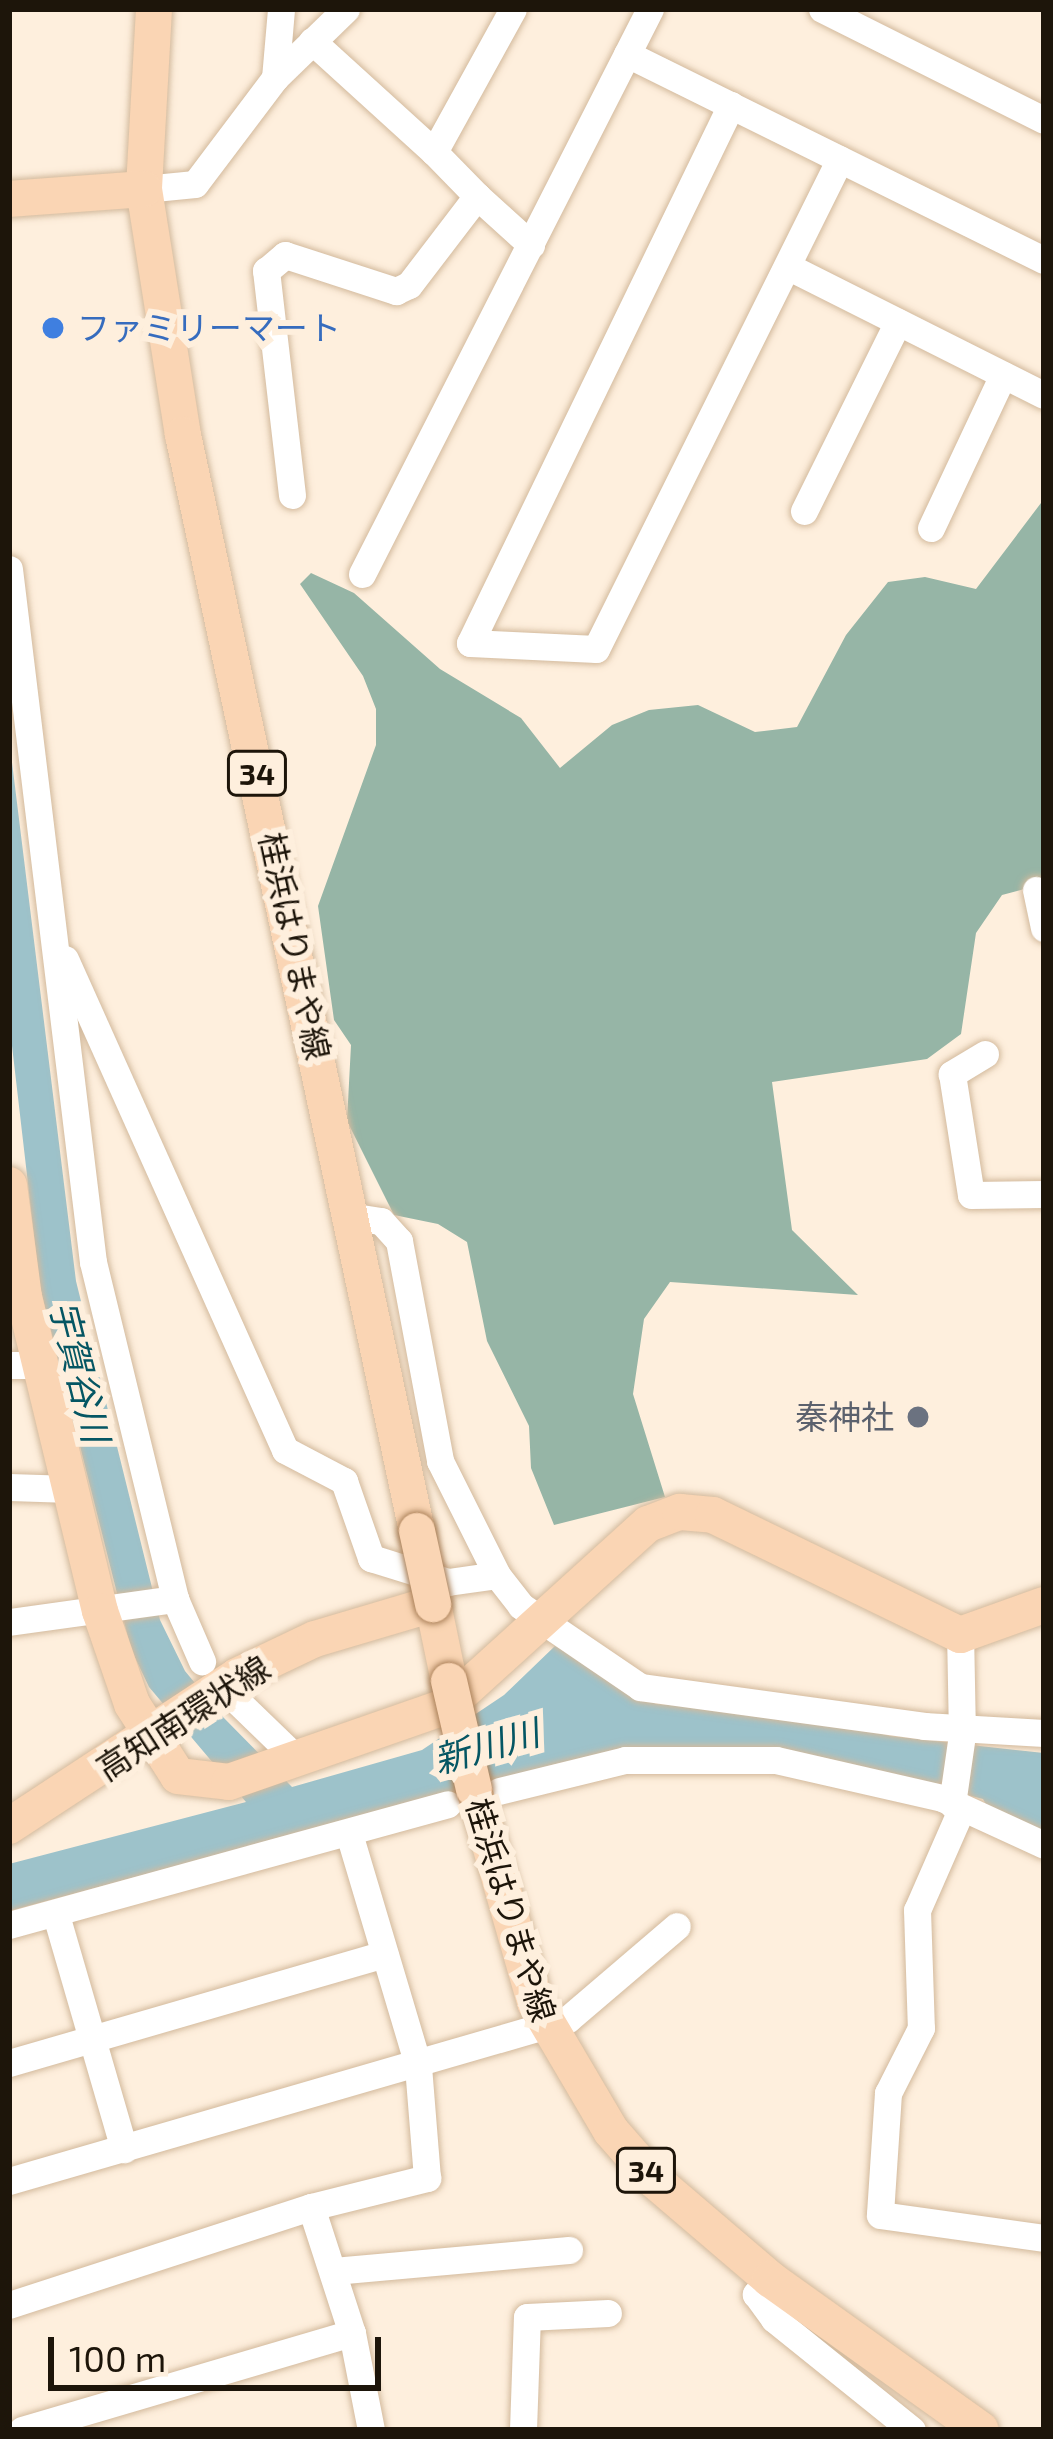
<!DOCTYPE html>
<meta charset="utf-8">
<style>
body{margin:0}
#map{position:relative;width:1053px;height:2439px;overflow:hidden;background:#feefdd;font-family:"Exo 2","Noto Sans JP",sans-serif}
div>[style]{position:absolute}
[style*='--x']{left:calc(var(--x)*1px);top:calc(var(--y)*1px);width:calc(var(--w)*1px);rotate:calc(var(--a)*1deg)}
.forest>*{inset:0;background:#96b5a6}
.water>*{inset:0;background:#9dc2ca}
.roads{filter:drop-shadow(0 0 3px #d3ba9d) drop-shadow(0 0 3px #d3ba9d)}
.minor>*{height:27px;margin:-13.5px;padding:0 13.5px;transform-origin:13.5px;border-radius:13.5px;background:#fff}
.major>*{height:36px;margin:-18px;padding:0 18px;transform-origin:18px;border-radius:18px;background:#fad5b4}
.bridges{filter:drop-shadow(0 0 3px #aa8058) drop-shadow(0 0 3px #aa8058)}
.major-bridge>*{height:36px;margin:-18px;padding:0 18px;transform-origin:18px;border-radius:18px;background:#fad5b4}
.dots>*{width:33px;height:33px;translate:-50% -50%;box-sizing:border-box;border:6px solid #feefdd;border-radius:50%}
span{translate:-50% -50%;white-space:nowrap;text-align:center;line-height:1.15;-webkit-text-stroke:12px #feefdd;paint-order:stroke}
.shield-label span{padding:3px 9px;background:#feefdd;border:3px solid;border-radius:9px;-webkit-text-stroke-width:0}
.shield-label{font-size:30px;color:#1d150a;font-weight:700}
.shop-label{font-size:33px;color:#366cbe}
.left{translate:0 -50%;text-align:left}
.street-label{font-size:33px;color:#1d150a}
.worship-label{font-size:33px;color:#5b616d}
.right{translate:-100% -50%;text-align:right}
.water-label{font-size:36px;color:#055663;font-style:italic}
.frame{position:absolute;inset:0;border:12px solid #1d150a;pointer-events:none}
.scale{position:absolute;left:48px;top:2337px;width:333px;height:54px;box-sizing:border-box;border:6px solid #1d150a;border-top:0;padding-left:15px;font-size:36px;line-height:42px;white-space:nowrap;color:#1d150a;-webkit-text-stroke:9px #feefdd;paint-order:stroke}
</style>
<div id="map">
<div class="forest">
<div style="clip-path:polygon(1044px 499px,1044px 884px,1002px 895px,976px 933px,961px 1034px,927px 1059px,772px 1082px,792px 1230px,858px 1295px,670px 1282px,644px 1319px,633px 1394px,665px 1497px,554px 1525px,531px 1468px,529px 1426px,487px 1341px,467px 1242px,438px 1224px,394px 1215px,347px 1121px,351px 1045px,334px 1020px,318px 906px,376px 745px,376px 709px,363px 676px,300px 584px,311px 573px,354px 593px,440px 669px,521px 718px,560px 768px,612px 725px,649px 710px,698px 705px,755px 732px,797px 727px,846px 635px,888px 582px,925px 577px,976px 589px)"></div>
</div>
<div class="water">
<div style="clip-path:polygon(9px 738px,76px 1281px,160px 1620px,185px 1671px,223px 1717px,292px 1787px,422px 1750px,504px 1695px,555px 1646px,656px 1704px,815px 1716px,890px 1736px,1044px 1753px,1044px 1833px,992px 1815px,983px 1799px,817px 1756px,560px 1763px,9px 1911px,9px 1864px,246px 1802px,149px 1687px,131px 1649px,40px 1287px,9px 1020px)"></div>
</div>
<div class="roads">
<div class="minor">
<div style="--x:822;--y:9;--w:248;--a:26.6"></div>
<div style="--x:312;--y:41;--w:165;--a:42.3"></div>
<div style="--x:434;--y:152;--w:163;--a:-61.1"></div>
<div style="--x:627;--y:54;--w:465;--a:26.3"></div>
<div style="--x:275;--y:78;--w:69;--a:-85"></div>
<div style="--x:731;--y:105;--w:598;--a:115.88"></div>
<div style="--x:470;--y:643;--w:126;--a:2.7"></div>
<div style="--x:596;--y:649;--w:547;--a:-63.53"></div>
<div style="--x:144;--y:189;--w:51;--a:-5.6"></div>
<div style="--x:195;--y:184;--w:133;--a:-53"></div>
<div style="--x:275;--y:78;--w:99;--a:-44.2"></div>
<div style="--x:477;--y:196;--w:73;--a:42.2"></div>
<div style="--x:789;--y:267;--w:285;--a:26.7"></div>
<div style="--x:292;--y:495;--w:226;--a:-96.6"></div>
<div style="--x:266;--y:271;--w:25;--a:-40"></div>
<div style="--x:285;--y:255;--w:117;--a:18"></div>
<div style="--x:396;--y:291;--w:14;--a:-25"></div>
<div style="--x:409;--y:285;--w:112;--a:-52.6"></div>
<div style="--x:477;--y:196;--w:62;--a:-134.3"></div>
<div style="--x:804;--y:511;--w:211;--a:-63.6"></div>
<div style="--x:931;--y:528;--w:169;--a:-64.8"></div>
<div style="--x:9;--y:569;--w:698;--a:83.09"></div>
<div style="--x:93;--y:1262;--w:347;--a:76.3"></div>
<div style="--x:175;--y:1599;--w:68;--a:66.5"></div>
<div style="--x:362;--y:574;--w:634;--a:-62.99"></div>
<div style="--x:1036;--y:890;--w:39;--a:78"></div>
<div style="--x:65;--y:959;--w:538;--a:65.86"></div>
<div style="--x:285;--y:1450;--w:67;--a:27.7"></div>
<div style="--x:344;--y:1481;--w:82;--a:70.7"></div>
<div style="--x:371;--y:1558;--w:81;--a:17.3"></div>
<div style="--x:448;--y:1582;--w:49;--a:-8.1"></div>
<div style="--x:985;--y:1054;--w:39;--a:149"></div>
<div style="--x:952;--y:1074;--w:122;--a:81.1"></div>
<div style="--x:971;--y:1195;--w:73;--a:-0.8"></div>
<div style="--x:355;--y:1217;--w:26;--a:9"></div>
<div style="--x:381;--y:1221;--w:27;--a:48"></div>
<div style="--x:399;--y:1241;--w:224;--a:79.4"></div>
<div style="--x:440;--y:1461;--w:127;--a:63.4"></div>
<div style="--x:497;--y:1575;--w:39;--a:52"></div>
<div style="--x:521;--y:1606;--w:144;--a:34.2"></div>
<div style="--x:640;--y:1687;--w:287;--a:7.8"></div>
<div style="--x:924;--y:1726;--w:120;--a:3.3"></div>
<div style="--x:9;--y:1365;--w:32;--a:0"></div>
<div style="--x:9;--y:1487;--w:62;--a:1.8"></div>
<div style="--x:9;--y:1622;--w:168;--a:-7.9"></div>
<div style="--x:237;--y:1701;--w:85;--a:44"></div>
<div style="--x:499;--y:1791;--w:130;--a:-13.8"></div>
<div style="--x:625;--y:1760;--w:151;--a:0"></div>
<div style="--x:776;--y:1760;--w:170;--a:12.9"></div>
<div style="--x:942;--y:1798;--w:112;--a:24.7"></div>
<div style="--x:952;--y:1804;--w:70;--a:-81.8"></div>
<div style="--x:962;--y:1735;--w:100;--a:-91.1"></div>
<div style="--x:961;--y:1810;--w:109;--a:113.7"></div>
<div style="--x:917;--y:1910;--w:118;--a:88.1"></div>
<div style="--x:921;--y:2028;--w:73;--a:116.9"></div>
<div style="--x:888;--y:2093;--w:122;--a:93.8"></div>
<div style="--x:880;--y:2215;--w:166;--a:8"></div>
<div style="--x:56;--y:1915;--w:244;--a:73.8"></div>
<div style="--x:9;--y:1925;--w:455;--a:-15.4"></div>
<div style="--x:9;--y:2063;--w:391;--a:-16.2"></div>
<div style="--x:9;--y:2181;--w:582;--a:-16.16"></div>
<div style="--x:568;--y:2019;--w:143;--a:-40.5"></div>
<div style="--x:311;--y:2207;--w:133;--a:72"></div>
<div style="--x:352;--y:2333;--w:99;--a:78.9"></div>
<div style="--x:333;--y:2271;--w:237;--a:-5.1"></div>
<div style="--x:770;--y:2279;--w:21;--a:133"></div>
<div style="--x:756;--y:2294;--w:31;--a:54"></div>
<div style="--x:774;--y:2319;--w:177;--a:38.8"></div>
<div style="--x:9;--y:2305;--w:318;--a:-18"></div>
<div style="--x:311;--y:2207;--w:120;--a:-14"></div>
<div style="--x:427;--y:2178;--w:113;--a:-94.6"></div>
<div style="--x:418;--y:2065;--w:241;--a:-106.6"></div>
<div style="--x:22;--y:2430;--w:344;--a:-16.4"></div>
<div style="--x:523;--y:2430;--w:113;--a:-88"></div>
<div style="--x:527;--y:2317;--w:81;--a:-2.8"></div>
</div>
<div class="major">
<div style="--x:154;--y:9;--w:180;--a:93.2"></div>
<div style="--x:144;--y:189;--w:249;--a:81"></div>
<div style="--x:183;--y:435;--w:1121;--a:77.95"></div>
<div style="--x:9;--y:199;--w:135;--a:-4.2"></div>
<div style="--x:9;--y:1185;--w:113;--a:82.4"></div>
<div style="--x:24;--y:1297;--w:323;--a:76.4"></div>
<div style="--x:100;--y:1611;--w:98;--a:71"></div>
<div style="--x:132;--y:1704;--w:85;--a:57.4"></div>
<div style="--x:178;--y:1776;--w:51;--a:6.7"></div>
<div style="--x:229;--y:1782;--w:231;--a:-19.2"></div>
<div style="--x:447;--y:1706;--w:271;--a:-42.2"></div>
<div style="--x:648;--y:1524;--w:34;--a:-21"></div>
<div style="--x:680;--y:1512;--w:33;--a:5"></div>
<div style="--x:713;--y:1515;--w:275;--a:25.9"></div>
<div style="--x:960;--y:1635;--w:89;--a:-19.7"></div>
<div style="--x:474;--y:1789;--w:222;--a:74"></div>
<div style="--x:535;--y:2002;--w:150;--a:59.5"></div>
<div style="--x:611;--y:2131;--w:65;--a:48.7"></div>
<div style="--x:654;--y:2180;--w:153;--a:40.5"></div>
<div style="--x:770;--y:2279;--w:259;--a:35.6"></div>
<div style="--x:9;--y:1826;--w:273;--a:-33.3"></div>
<div style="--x:237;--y:1676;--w:86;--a:-25.4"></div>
<div style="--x:315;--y:1639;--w:123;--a:-16.5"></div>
<div style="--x:433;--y:1604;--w:79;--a:78.3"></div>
</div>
</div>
<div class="bridges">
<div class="major-bridge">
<div style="--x:417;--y:1531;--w:75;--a:77.6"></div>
<div style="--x:449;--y:1681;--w:111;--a:77"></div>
</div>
</div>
<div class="dots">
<div style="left:53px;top:328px;background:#3f7fe0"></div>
<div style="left:918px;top:1417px;background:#6b7280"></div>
</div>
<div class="shield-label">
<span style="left:257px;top:773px">34</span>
<span style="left:646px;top:2170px">34</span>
</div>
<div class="shop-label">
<span class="left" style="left:77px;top:328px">ファミリーマート</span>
</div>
<div class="street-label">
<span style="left:295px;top:946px;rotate:78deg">桂浜はりまや線</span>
<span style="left:183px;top:1718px;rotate:-33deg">高知南環状線</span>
<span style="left:511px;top:1910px;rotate:73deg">桂浜はりまや線</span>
</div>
<div class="worship-label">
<span class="right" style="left:894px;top:1417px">秦神社</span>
</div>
<div class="water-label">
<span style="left:81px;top:1371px;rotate:76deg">宇賀谷川</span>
<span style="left:486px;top:1745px;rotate:-16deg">新川川</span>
</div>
<div class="frame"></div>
<div class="scale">100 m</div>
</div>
